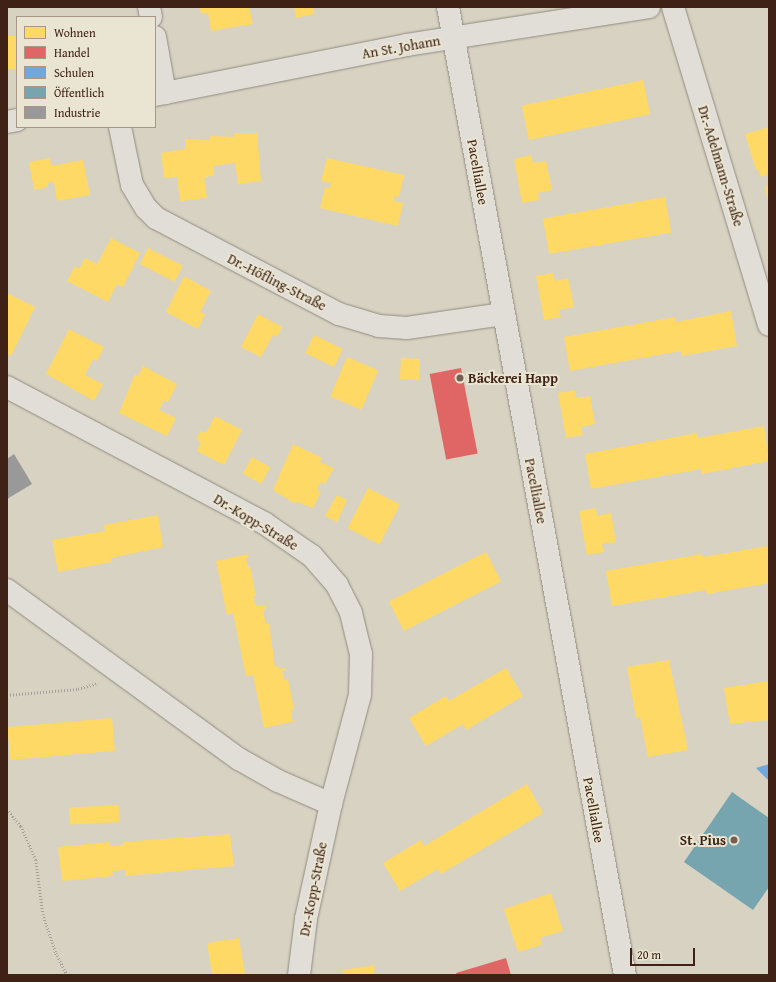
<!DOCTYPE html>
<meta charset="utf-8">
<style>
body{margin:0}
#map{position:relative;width:776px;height:982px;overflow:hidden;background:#d7d2c1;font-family:"Gentium Book Plus",serif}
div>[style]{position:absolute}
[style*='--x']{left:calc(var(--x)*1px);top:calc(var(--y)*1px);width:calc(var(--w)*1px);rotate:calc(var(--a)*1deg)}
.homes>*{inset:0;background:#ffd966;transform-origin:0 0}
.shops>*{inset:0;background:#e06666;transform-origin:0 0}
.schools>*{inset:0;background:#6fa8dc}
.public>*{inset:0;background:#76a5af}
.industry>*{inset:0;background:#999}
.path>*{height:2.5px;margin-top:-1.25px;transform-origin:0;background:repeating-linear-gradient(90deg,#a59f97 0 1px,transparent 0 3px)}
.roads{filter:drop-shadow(0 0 1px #928b80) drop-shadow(0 0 1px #928b80)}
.minor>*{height:22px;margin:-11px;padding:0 11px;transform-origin:11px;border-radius:11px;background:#e0ded6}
.secondary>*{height:22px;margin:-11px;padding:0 11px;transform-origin:11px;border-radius:11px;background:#e0ded6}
.dots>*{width:11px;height:11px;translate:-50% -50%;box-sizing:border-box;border:2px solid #eae5d2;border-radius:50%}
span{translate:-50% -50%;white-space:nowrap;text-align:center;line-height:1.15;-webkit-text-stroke:4px #eae5d2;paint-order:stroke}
.street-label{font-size:14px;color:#3f2215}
.poi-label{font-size:14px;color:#3f2215;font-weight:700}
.left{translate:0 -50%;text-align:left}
.right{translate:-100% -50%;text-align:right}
.frame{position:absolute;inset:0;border:8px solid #3f2215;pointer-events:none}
.legend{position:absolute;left:16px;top:16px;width:140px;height:112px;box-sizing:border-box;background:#eae5d2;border:1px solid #a69786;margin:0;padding:5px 7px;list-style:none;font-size:12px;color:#3f2215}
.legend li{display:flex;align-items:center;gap:8px;height:20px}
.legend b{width:20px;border:1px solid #a69786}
.scale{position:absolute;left:630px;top:948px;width:65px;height:18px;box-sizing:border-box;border:2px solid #3f2215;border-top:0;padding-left:5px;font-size:12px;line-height:14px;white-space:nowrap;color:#3f2215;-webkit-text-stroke:3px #eae5d2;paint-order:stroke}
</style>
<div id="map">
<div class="homes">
<div style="clip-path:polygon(200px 7px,249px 7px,253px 24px,211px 31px,208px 13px,201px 14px)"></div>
<div style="clip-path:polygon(294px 7px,313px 7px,314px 14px,296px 18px)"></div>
<div style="left:17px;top:36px;width:33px;height:10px;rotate:90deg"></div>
<div style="left:643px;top:80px;width:35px;height:124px;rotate:78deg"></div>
<div style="clip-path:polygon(769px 127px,769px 174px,761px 177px,758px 169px,756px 170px,745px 134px)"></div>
<div style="clip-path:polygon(234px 133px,257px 133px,261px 181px,238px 184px,235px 163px,213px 166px,214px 175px,204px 178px,207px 198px,180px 201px,177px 177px,164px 178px,161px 153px,185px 149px,185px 139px,210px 140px,210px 136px,234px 137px)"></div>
<div style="clip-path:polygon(531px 155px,533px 163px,546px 161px,552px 190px,538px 193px,539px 200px,522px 203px,514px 159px)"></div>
<div style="clip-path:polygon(50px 158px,51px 166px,83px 160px,90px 195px,57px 201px,54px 182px,47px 183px,48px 187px,34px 190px,29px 162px)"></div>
<div style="clip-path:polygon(327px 158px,404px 175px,399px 197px,395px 196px,394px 201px,403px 203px,398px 226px,320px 208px,325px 187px,330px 188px,331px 183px,321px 181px)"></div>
<div style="clip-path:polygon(769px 185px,769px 203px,768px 203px,765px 186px)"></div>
<div style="left:665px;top:197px;width:36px;height:124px;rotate:80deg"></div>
<div style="clip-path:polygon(111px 238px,140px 253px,123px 287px,117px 284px,108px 302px,67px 281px,75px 266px,79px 269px,85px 258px,97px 264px)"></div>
<div style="left:148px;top:248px;width:39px;height:18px;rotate:27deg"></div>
<div style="clip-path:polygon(553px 273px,555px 281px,568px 278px,574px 307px,559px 310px,561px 317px,544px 320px,536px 276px)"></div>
<div style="clip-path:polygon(184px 276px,211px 291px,200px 312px,205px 314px,198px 329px,166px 312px)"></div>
<div style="clip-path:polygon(7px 293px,35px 307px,11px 356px,7px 354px)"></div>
<div style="clip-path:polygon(731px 311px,737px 346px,682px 356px,681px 351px,570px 371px,564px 337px,675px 317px,676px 322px)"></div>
<div style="clip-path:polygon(258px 314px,282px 327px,277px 337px,273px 335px,261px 357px,241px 347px)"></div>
<div style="clip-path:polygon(69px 329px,104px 347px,97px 361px,93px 359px,85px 375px,103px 384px,94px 401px,46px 374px)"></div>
<div style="left:314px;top:335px;width:32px;height:20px;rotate:26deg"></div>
<div style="left:347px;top:357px;width:34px;height:43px;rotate:23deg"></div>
<div style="left:401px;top:358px;width:19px;height:21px;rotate:3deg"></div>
<div style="clip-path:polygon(143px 366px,177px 384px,168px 402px,164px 400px,159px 410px,176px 418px,167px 436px,119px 413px,135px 374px,138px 376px)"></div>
<div style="clip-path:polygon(575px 390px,576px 398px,590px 396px,595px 424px,581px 427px,583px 435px,566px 438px,558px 393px)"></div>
<div style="clip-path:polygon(215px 416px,242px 430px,224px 465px,197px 451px,201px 442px,196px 439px,201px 431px,206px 433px)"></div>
<div style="clip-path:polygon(764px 426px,769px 461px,702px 474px,701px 469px,591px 489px,585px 454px,697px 433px,698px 438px)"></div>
<div style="clip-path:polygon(293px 444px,322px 458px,320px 462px,334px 468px,325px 484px,321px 482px,317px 490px,321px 492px,313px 508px,297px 502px,294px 503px,273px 490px)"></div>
<div style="left:252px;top:457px;width:21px;height:19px;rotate:29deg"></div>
<div style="left:368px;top:488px;width:36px;height:45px;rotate:27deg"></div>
<div style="clip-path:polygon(337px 495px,347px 500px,337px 522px,325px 516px)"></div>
<div style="clip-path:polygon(596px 508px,597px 516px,611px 513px,616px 542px,602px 544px,604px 552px,587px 555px,579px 511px)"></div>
<div style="clip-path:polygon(158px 515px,163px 547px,111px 558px,112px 562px,58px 572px,52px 540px,105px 531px,104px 525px)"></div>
<div style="clip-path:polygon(769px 546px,769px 583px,707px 594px,706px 590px,612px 606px,606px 571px,702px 554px,703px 557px)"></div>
<div style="left:486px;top:552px;width:33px;height:109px;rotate:63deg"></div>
<div style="clip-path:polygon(248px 554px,249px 557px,246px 558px,248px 567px,250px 566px,256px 596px,253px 596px,256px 606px,265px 606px,266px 609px,263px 610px,266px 624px,269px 623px,275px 667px,279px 666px,279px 669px,285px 668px,286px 670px,282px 671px,284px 680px,288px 679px,294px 709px,291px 710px,292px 720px,296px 721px,264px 728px,253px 675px,246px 676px,233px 613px,227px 615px,216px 561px)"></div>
<div style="clip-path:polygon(669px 660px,688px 750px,648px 757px,640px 717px,636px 718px,627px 667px)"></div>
<div style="clip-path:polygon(506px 668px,523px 696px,466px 730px,463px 724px,426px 746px,409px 718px,446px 696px,449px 701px)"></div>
<div style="clip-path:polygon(769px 681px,769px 720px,730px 724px,724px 688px)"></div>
<div style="left:112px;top:718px;width:33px;height:105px;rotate:85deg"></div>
<div style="clip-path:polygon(527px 784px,543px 813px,441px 874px,438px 869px,400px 891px,383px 863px,421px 840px,424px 846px)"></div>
<div style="left:119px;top:805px;width:17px;height:50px;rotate:87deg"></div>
<div style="clip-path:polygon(230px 834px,234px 866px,125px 876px,125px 870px,112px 871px,113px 876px,62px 881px,58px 847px,109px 842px,110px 845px,123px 845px,123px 842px)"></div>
<div style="clip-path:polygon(551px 893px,563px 931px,540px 938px,542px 945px,518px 952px,504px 909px)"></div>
<div style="clip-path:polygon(239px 938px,245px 975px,212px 975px,207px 943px)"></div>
<div style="clip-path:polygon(375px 965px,374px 975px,344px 975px,343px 970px)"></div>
</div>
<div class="shops">
<div style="left:461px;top:368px;width:87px;height:32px;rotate:79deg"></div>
<div style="clip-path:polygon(506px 958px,511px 975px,457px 975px,456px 973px)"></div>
</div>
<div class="schools">
<div style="clip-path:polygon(769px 764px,769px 781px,756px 768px)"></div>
</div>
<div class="public">
<div style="clip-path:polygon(732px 792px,769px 818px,769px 887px,753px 910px,684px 862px)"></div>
</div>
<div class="industry">
<div style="clip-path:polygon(14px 454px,32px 484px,7px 499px,7px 459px)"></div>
</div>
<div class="path">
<div style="--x:7;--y:695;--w:71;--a:-4.8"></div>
<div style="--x:78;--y:689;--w:21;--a:-17"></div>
<div style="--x:7;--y:809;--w:22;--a:51"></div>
<div style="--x:21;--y:826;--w:37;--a:66"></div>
<div style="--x:36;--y:860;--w:54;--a:82.6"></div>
<div style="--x:43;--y:914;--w:41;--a:71.6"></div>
<div style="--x:56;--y:953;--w:25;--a:63"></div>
</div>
<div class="roads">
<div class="minor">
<div style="--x:149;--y:7;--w:10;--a:79"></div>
<div style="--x:673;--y:7;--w:332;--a:73.2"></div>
<div style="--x:155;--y:37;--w:57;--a:79.9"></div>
<div style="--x:155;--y:95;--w:257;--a:-11.2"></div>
<div style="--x:407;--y:45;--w:245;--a:-8.9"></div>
<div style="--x:7;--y:122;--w:10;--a:-11"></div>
<div style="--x:120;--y:127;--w:59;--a:78.3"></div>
<div style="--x:132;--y:185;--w:27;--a:59"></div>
<div style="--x:146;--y:208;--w:14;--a:45"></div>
<div style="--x:156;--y:218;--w:207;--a:27.7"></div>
<div style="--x:339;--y:314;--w:42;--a:16.7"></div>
<div style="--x:379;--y:326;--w:28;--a:4"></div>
<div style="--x:407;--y:328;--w:97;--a:-8.3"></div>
<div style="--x:7;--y:387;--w:291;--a:27.9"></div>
<div style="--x:264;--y:523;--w:58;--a:34.5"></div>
<div style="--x:312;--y:556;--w:38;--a:49"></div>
<div style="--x:337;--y:585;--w:31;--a:63"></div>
<div style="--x:351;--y:613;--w:42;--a:76.3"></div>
<div style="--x:361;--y:654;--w:41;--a:91.4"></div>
<div style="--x:360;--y:695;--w:113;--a:104.9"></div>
<div style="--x:331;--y:804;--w:118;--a:102.3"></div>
<div style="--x:306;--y:919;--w:56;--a:97.1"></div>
<div style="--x:7;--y:590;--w:287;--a:36.1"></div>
<div style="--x:239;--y:759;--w:45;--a:29.4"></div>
<div style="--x:278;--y:781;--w:58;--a:23.5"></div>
</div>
<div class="secondary">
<div style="--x:448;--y:7;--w:984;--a:79.64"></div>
</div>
</div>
<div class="dots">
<div style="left:460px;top:378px;background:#746051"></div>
<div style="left:734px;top:840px;background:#746051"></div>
</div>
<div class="street-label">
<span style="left:401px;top:47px;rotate:-10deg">An St. Johann</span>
<span style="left:721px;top:166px;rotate:73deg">Dr.-Adelmann-Straße</span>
<span style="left:478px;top:172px;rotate:80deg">Pacelliallee</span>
<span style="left:277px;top:282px;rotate:27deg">Dr.-Höfling-Straße</span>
<span style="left:536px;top:491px;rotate:79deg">Pacelliallee</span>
<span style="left:256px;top:522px;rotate:31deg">Dr.-Kopp-Straße</span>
<span style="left:594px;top:810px;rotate:80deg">Pacelliallee</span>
<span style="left:313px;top:889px;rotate:-79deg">Dr.-Kopp-Straße</span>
</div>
<div class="poi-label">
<span class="left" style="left:468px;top:378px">Bäckerei Happ</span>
<span class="right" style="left:726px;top:840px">St. Pius</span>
</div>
<div class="frame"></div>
<ul class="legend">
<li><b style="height:11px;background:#ffd966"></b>Wohnen</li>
<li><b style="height:11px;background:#e06666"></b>Handel</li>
<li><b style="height:11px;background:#6fa8dc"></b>Schulen</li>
<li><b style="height:11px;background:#76a5af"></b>Öffentlich</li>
<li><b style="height:11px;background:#999"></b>Industrie</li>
</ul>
<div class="scale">20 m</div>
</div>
